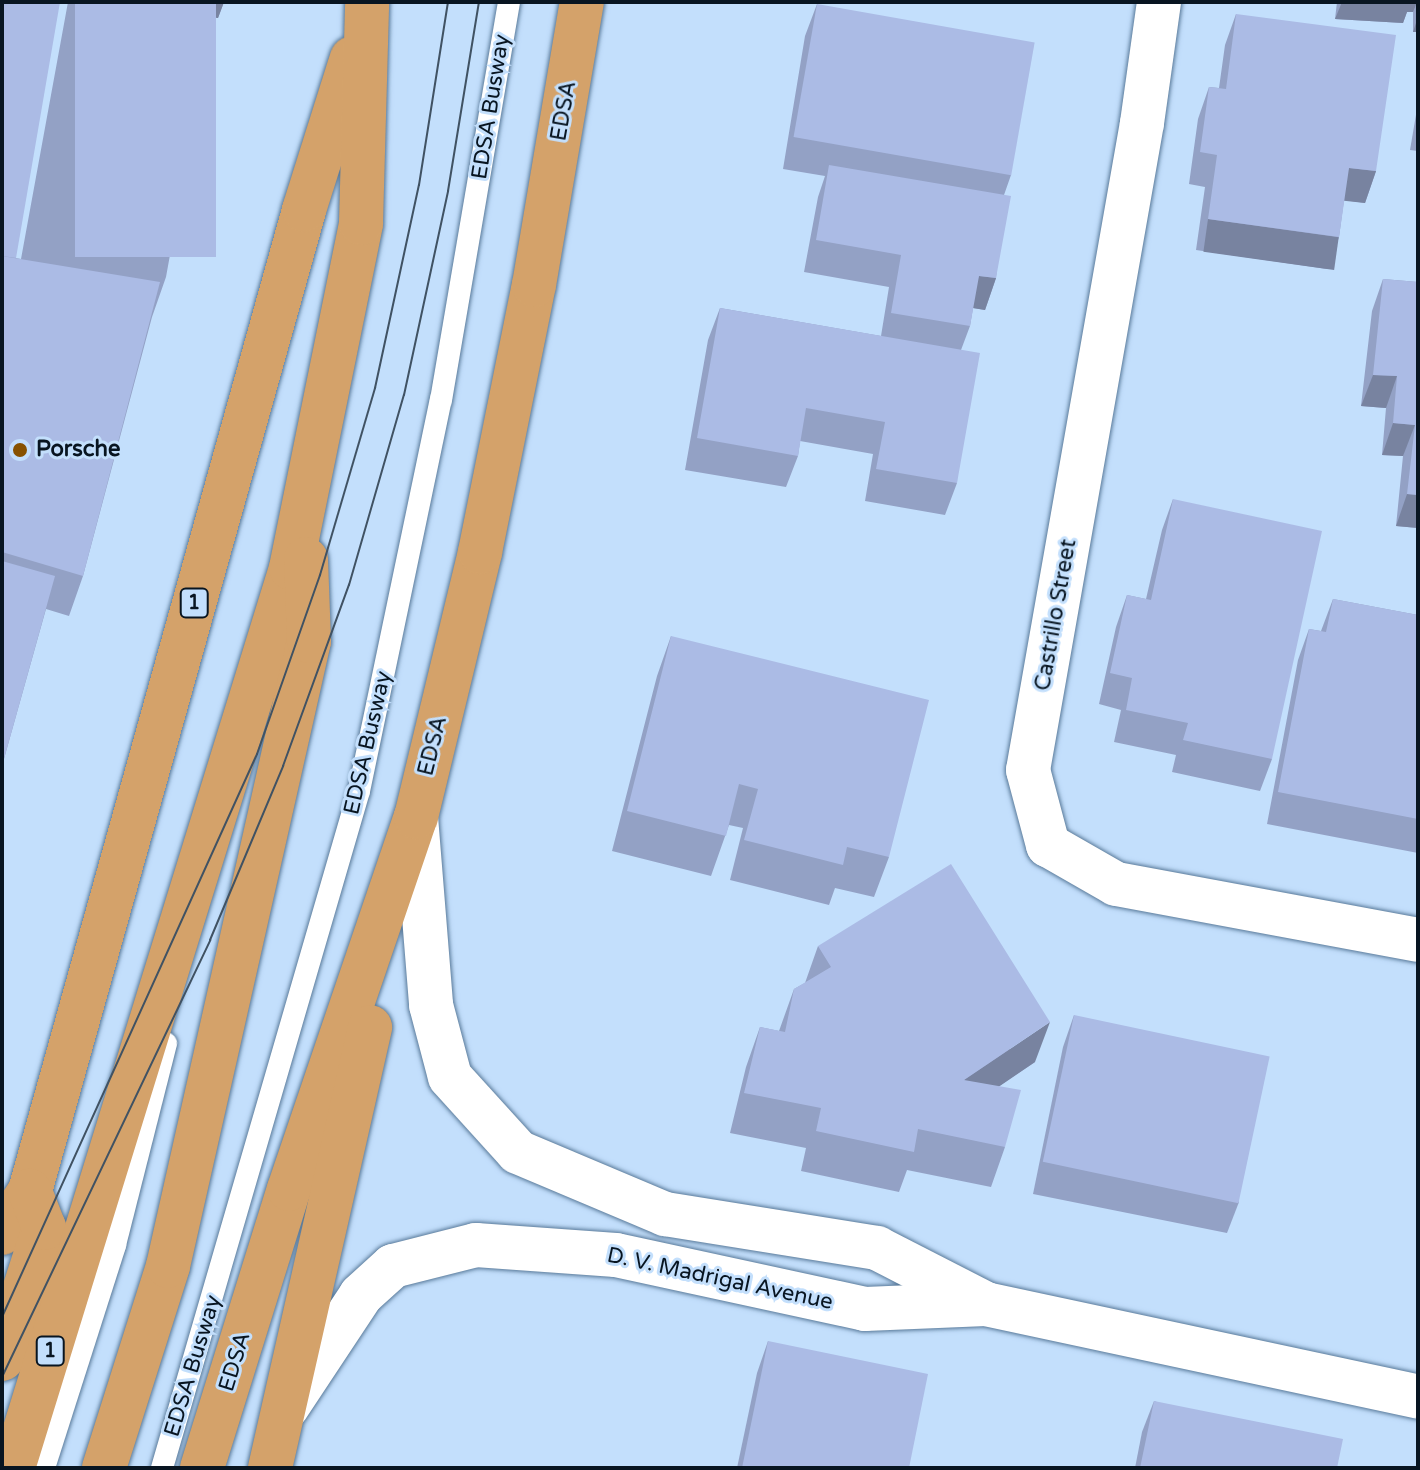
<!DOCTYPE html>
<style>
body{margin:0}
#map{position:relative;width:1420px;height:1470px;overflow:hidden;background:#c3dffc;font-family:"Varela Round",sans-serif}
div>[style]{position:absolute}
[style*='--x']{left:calc(var(--x)*1px);top:calc(var(--y)*1px);width:calc(var(--w)*1px);rotate:calc(var(--a)*1deg)}
.roads{filter:drop-shadow(0 0 2px #597a9a) drop-shadow(0 0 2px #597a9a)}
.lane>*{height:22px;margin:-11px;padding:0 11px;transform-origin:11px;border-radius:11px;background:#fff}
.street>*{height:44px;margin:-22px;padding:0 22px;transform-origin:22px;border-radius:22px;background:#fff}
.highway>*{height:44px;margin:-22px;padding:0 22px;transform-origin:22px;border-radius:22px;background:#d4a26a}
.tram>*{height:2px;margin:-1px;padding:0 1px;transform-origin:1px;border-radius:1px;background:#405263}
.wall>*{inset:0;background:#93a1c5}
.shaded-wall>*{inset:0;background:#7883a0;transform-origin:0 0}
.building>*{inset:0;background:#abbbe5;transform-origin:0 0}
.dots>*{width:22px;height:22px;translate:-50% -50%;box-sizing:border-box;border:4px solid #c3dffc;border-radius:50%}
span{translate:-50% -50%;white-space:nowrap;text-align:center;line-height:1.15;-webkit-text-stroke:6px #c3dffc;paint-order:stroke}
.shield-label span{padding:2px 6px;background:#c3dffc;border:2px solid;border-radius:6px;-webkit-text-stroke-width:0}
.shield-label{font-size:20px;color:#081521;font-weight:700}
.street-label{font-size:22px;color:#081521}
.poi-label{font-size:22px;color:#081521;font-weight:700}
.left{translate:0 -50%;text-align:left}
.frame{position:absolute;inset:0;border:4px solid #081521;pointer-events:none}
</style>
<div id="map">
<div class="roads">
<div class="lane">
<div style="--x:44;--y:1468;--w:234;--a:-72.3"></div>
<div style="--x:115;--y:1245;--w:208;--a:-75.8"></div>
<div style="--x:162;--y:1468;--w:705;--a:-73.78"></div>
<div style="--x:359;--y:791;--w:400;--a:-78.2"></div>
<div style="--x:441;--y:400;--w:404;--a:-80.3"></div>
</div>
<div class="street">
<div style="--x:1159;--y:2;--w:122;--a:98"></div>
<div style="--x:1142;--y:123;--w:657;--a:99.99"></div>
<div style="--x:1028;--y:770;--w:78;--a:75.1"></div>
<div style="--x:1048;--y:845;--w:78;--a:29.8"></div>
<div style="--x:1116;--y:884;--w:307;--a:10.5"></div>
<div style="--x:416;--y:817;--w:189;--a:85.4"></div>
<div style="--x:431;--y:1005;--w:74;--a:75.2"></div>
<div style="--x:450;--y:1077;--w:101;--a:47.8"></div>
<div style="--x:518;--y:1152;--w:160;--a:22.9"></div>
<div style="--x:665;--y:1214;--w:215;--a:9.1"></div>
<div style="--x:877;--y:1248;--w:120;--a:27.2"></div>
<div style="--x:287;--y:1407;--w:134;--a:-56.5"></div>
<div style="--x:361;--y:1295;--w:43;--a:-42.2"></div>
<div style="--x:393;--y:1266;--w:86;--a:-14.2"></div>
<div style="--x:476;--y:1245;--w:140;--a:4.1"></div>
<div style="--x:616;--y:1255;--w:255;--a:12.2"></div>
<div style="--x:865;--y:1309;--w:121;--a:-2.4"></div>
<div style="--x:986;--y:1304;--w:442;--a:12.1"></div>
</div>
<div class="highway">
<div style="--x:2;--y:1233;--w:50;--a:-56.3"></div>
<div style="--x:30;--y:1191;--w:1019;--a:-74.39"></div>
<div style="--x:304;--y:210;--w:159;--a:-72.5"></div>
<div style="--x:2;--y:1359;--w:138;--a:-72.2"></div>
<div style="--x:44;--y:1228;--w:40;--a:-111"></div>
<div style="--x:13;--y:1468;--w:942;--a:-72.83"></div>
<div style="--x:291;--y:568;--w:352;--a:-78.5"></div>
<div style="--x:361;--y:223;--w:221;--a:-88.4"></div>
<div style="--x:104;--y:1468;--w:212;--a:-72.4"></div>
<div style="--x:168;--y:1266;--w:641;--a:-77.29"></div>
<div style="--x:309;--y:641;--w:82;--a:-92.1"></div>
<div style="--x:202;--y:1468;--w:292;--a:-72.7"></div>
<div style="--x:289;--y:1189;--w:393;--a:-71.2"></div>
<div style="--x:416;--y:817;--w:273;--a:-76.4"></div>
<div style="--x:480;--y:552;--w:272;--a:-78.6"></div>
<div style="--x:534;--y:285;--w:287;--a:-80.4"></div>
<div style="--x:270;--y:1468;--w:452;--a:-77.2"></div>
</div>
</div>
<div class="tram">
<div style="--x:2;--y:1317;--w:618;--a:-65.63"></div>
<div style="--x:257;--y:754;--w:190;--a:-70.6"></div>
<div style="--x:320;--y:575;--w:195;--a:-73.6"></div>
<div style="--x:375;--y:388;--w:208;--a:-77.8"></div>
<div style="--x:419;--y:185;--w:185;--a:-81"></div>
<div style="--x:2;--y:1377;--w:484;--a:-64.5"></div>
<div style="--x:210;--y:940;--w:189;--a:-67.2"></div>
<div style="--x:283;--y:766;--w:193;--a:-70"></div>
<div style="--x:349;--y:585;--w:198;--a:-73.9"></div>
<div style="--x:404;--y:395;--w:209;--a:-77.8"></div>
<div style="--x:448;--y:191;--w:192;--a:-80.7"></div>
</div>
<div class="wall">
<div style="clip-path:polygon(2px 2px,16px 258px,21px 259px,68px 2px,224px 2px,218px 18px,213px 17px,166px 277px,152px 317px,83px 576px,69px 616px,46px 609px,2px 766px)"></div>
<div style="clip-path:polygon(1337px 2px,1418px 2px,1418px 32px,1413px 32px,1413px 12px,1407px 12px,1403px 23px,1335px 19px)"></div>
<div style="clip-path:polygon(817px 4px,1011px 175px,1004px 195px,996px 278px,985px 310px,973px 308px,970px 326px,961px 350px,957px 483px,945px 515px,865px 501px,873px 454px,800px 441px,798px 456px,786px 487px,685px 470px,708px 340px,720px 308px,881px 336px,889px 287px,804px 272px,818px 197px,825px 176px,783px 169px,805px 36px)"></div>
<div style="clip-path:polygon(1236px 14px,1376px 171px,1365px 203px,1344px 200px,1339px 237px,1327px 269px,1196px 250px,1205px 187px,1189px 184px,1198px 119px,1209px 87px,1219px 88px,1225px 45px)"></div>
<div style="clip-path:polygon(1418px 103px,1418px 151px,1410px 150px)"></div>
<div style="clip-path:polygon(1383px 279px,1418px 282px,1418px 528px,1396px 526px,1403px 456px,1382px 455px,1386px 408px,1361px 406px,1372px 311px)"></div>
<div style="clip-path:polygon(1173px 499px,1272px 759px,1260px 791px,1172px 772px,1176px 755px,1114px 742px,1121px 710px,1099px 704px,1116px 627px,1127px 595px,1146px 599px,1162px 530px)"></div>
<div style="clip-path:polygon(1333px 599px,1418px 615px,1418px 853px,1267px 824px,1298px 660px,1309px 629px,1321px 631px)"></div>
<div style="clip-path:polygon(671px 636px,889px 857px,874px 897px,835px 888px,829px 905px,730px 880px,743px 828px,729px 825px,711px 876px,612px 851px,657px 676px)"></div>
<div style="clip-path:polygon(818px 946px,1035px 1062px,999px 1086px,1005px 1147px,991px 1187px,907px 1170px,899px 1192px,801px 1171px,806px 1148px,730px 1133px,746px 1067px,760px 1027px,779px 1031px,794px 989px,805px 983px)"></div>
<div style="clip-path:polygon(1074px 1015px,1239px 1202px,1227px 1233px,1033px 1194px,1063px 1047px)"></div>
<div style="clip-path:polygon(768px 1341px,909px 1468px,737px 1468px,757px 1373px)"></div>
<div style="clip-path:polygon(1154px 1401px,1337px 1468px,1135px 1468px,1142px 1432px)"></div>
</div>
<div class="shaded-wall">
<div style="clip-path:polygon(97px 2px,224px 2px,218px 18px)"></div>
<div style="clip-path:polygon(1342px 2px,1417px 2px,1413px 12px,1407px 12px,1403px 23px,1335px 19px)"></div>
<div style="clip-path:polygon(1418px 17px,1418px 32px,1413px 32px)"></div>
<div style="clip-path:polygon(1349px 168px,1376px 171px,1365px 203px,1337px 200px)"></div>
<div style="left:1208px;top:219px;width:132px;height:33px;rotate:8deg"></div>
<div style="clip-path:polygon(979px 276px,996px 278px,985px 310px,967px 307px)"></div>
<div style="clip-path:polygon(1373px 375px,1397px 376px,1386px 408px,1361px 406px)"></div>
<div style="clip-path:polygon(1393px 423px,1415px 425px,1403px 456px,1382px 455px)"></div>
<div style="clip-path:polygon(1407px 494px,1418px 495px,1418px 528px,1396px 526px)"></div>
<div style="clip-path:polygon(1050px 1022px,1035px 1062px,950px 1120px,964px 1080px)"></div>
</div>
<div class="building">
<div style="clip-path:polygon(2px 2px,60px 2px,16px 258px,2px 256px)"></div>
<div style="left:75px;top:2px;width:141px;height:255px"></div>
<div style="left:817px;top:4px;width:221px;height:135px;rotate:10deg"></div>
<div style="clip-path:polygon(1236px 14px,1396px 35px,1376px 171px,1349px 168px,1339px 237px,1208px 219px,1217px 155px,1200px 152px,1209px 87px,1226px 89px)"></div>
<div style="clip-path:polygon(829px 165px,1011px 196px,996px 278px,979px 276px,970px 326px,891px 313px,901px 255px,816px 240px)"></div>
<div style="clip-path:polygon(2px 256px,160px 282px,83px 576px,2px 552px)"></div>
<div style="clip-path:polygon(1383px 279px,1418px 282px,1418px 495px,1407px 494px,1415px 425px,1393px 423px,1397px 376px,1373px 375px)"></div>
<div style="clip-path:polygon(720px 308px,980px 353px,957px 483px,876px 469px,885px 422px,806px 408px,798px 456px,697px 438px)"></div>
<div style="clip-path:polygon(1173px 499px,1322px 531px,1272px 759px,1183px 740px,1188px 723px,1126px 710px,1132px 678px,1110px 673px,1127px 595px,1151px 600px)"></div>
<div style="clip-path:polygon(2px 561px,55px 576px,2px 766px)"></div>
<div style="clip-path:polygon(1333px 599px,1418px 615px,1418px 819px,1278px 792px,1309px 629px,1326px 632px)"></div>
<div style="clip-path:polygon(671px 636px,929px 700px,889px 857px,847px 847px,843px 865px,744px 840px,758px 789px,739px 784px,726px 836px,627px 811px)"></div>
<div style="clip-path:polygon(951px 864px,1050px 1022px,964px 1080px,1021px 1090px,1005px 1147px,918px 1129px,914px 1152px,816px 1131px,821px 1108px,744px 1093px,760px 1027px,785px 1032px,794px 989px,831px 967px,818px 946px)"></div>
<div style="left:1074px;top:1015px;width:200px;height:150px;rotate:12deg"></div>
<div style="clip-path:polygon(768px 1341px,928px 1374px,909px 1468px,742px 1468px)"></div>
<div style="clip-path:polygon(1154px 1401px,1343px 1439px,1337px 1468px,1140px 1468px)"></div>
</div>
<div class="dots">
<div style="left:20px;top:450px;background:#875200"></div>
</div>
<div class="shield-label">
<span style="left:194px;top:603px">1</span>
<span style="left:50px;top:1351px">1</span>
</div>
<div class="street-label">
<span style="left:491px;top:107px;rotate:-81deg">EDSA Busway</span>
<span style="left:564px;top:111px;rotate:-80deg">EDSA</span>
<span style="left:1056px;top:615px;rotate:-80deg">Castrillo Street</span>
<span style="left:368px;top:743px;rotate:-77deg">EDSA Busway</span>
<span style="left:433px;top:746px;rotate:-76deg">EDSA</span>
<span style="left:720px;top:1279px;rotate:12deg">D. V. Madrigal Avenue</span>
<span style="left:235px;top:1362px;rotate:-73deg">EDSA</span>
<span style="left:193px;top:1366px;rotate:-73deg">EDSA Busway</span>
</div>
<div class="poi-label">
<span class="left" style="left:36px;top:450px">Porsche</span>
</div>
<div class="frame"></div>
</div>
